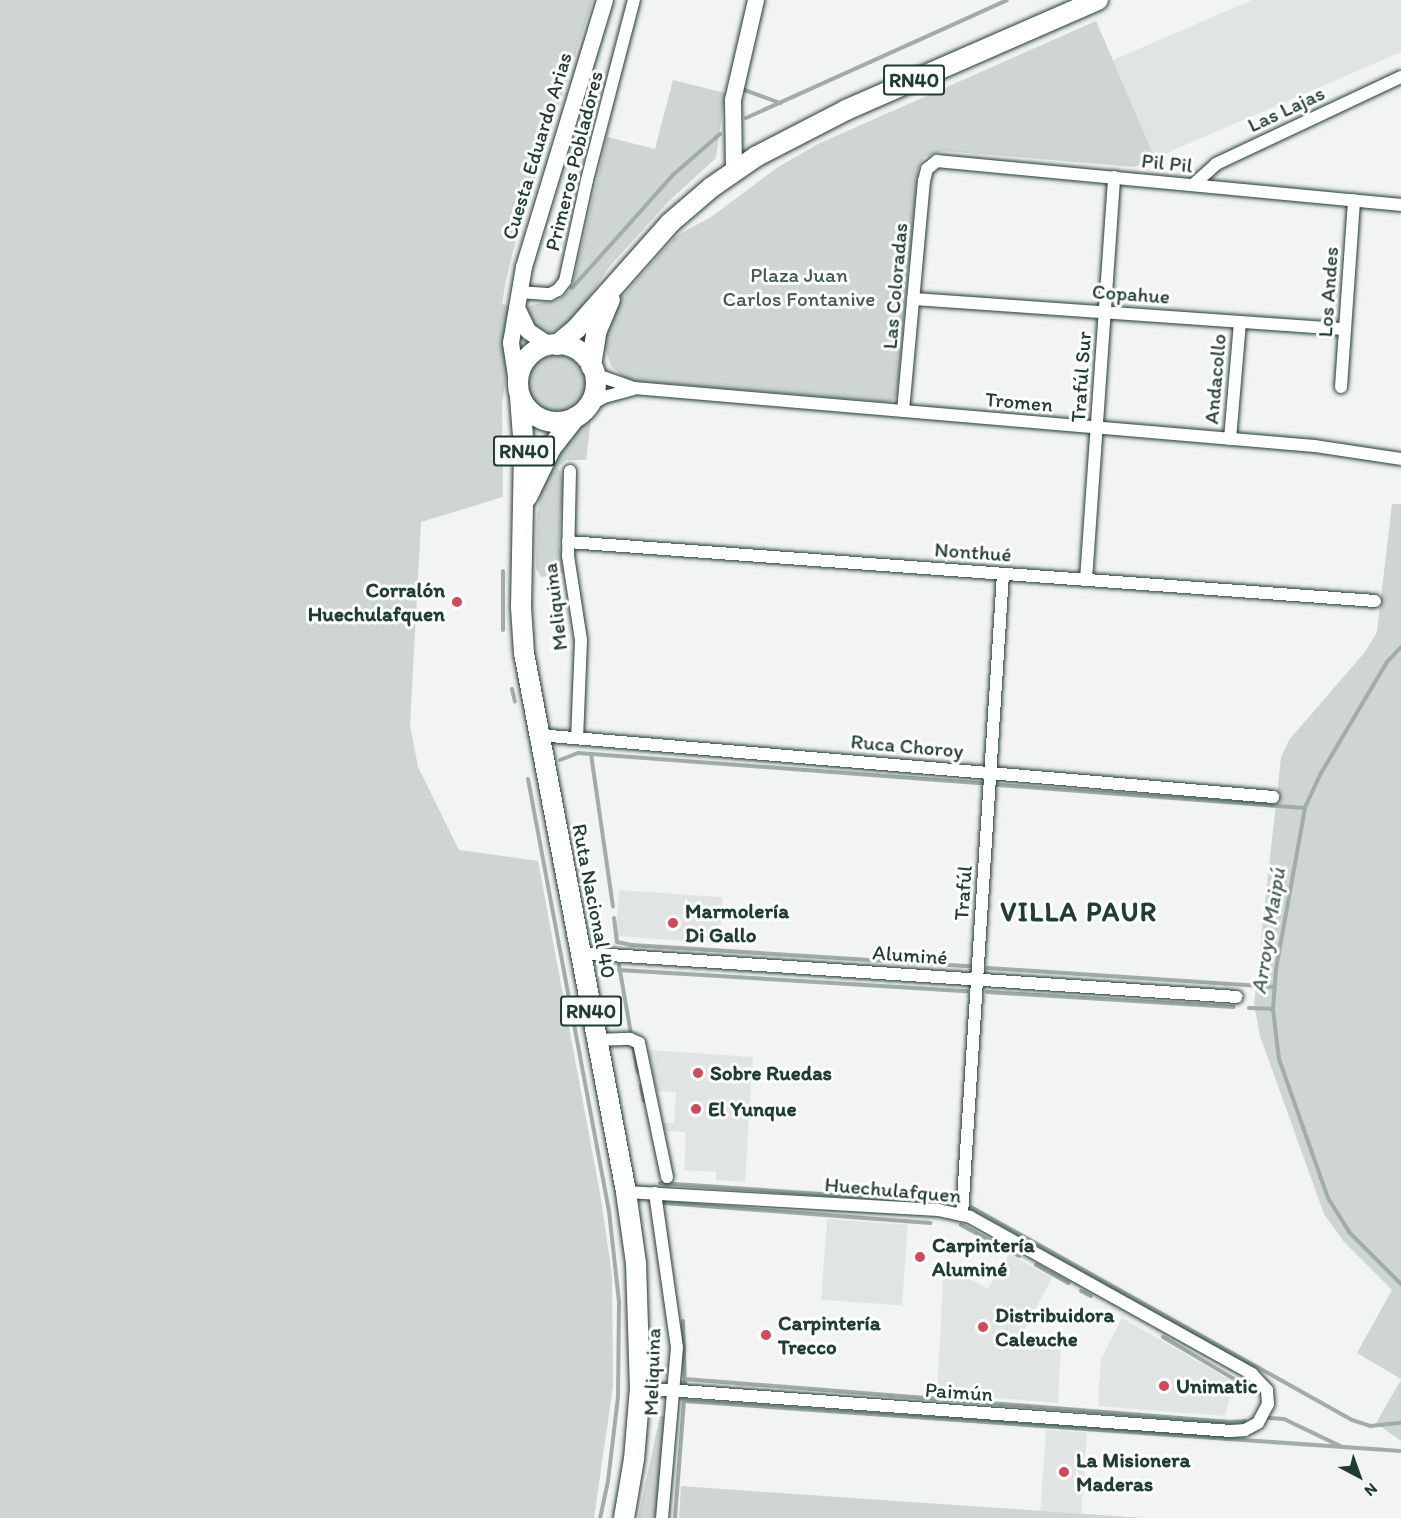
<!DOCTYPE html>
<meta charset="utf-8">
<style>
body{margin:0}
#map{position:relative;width:1401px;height:1518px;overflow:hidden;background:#f2f3f3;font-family:Itim,sans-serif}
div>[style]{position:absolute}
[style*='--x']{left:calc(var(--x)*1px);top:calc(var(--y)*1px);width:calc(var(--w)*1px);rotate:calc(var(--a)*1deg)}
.built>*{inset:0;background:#e0e4e3;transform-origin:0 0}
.green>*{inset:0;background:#ced5d3}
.round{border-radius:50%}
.stream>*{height:4px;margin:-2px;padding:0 2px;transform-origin:2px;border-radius:2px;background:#a1adaa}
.roads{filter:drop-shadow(0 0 2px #1f3d34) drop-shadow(0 0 2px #1f3d34)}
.street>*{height:12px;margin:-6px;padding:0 6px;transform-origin:6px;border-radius:6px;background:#fff}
.secondary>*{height:16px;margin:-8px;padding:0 8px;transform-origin:8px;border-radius:8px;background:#fff}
.primary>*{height:20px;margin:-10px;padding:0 10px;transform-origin:10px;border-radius:10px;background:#fff}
.primary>.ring{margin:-10px;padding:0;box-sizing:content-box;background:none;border:20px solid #fff;border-radius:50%}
.dots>*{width:16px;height:16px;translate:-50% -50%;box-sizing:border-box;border:3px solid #fff;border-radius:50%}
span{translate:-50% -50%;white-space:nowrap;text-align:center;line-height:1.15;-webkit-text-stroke:6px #fff;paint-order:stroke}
.shield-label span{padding:2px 4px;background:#fff;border:2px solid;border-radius:4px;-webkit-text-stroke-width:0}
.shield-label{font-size:20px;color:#1f3d34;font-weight:700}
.street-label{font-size:21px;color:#1f3d34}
.park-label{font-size:21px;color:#425b54}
.poi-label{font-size:21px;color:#1f3d34;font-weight:700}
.right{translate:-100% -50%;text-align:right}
.left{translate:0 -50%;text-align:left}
.water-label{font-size:22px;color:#465f57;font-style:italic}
.district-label{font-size:27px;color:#1f3d34;font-weight:700;letter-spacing:1.5px}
.north{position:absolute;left:1329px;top:1446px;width:60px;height:60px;-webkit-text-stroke:4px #fff;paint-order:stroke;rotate:139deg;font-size:16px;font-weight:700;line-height:24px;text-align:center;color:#1f3d34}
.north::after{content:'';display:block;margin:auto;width:21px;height:27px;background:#1f3d34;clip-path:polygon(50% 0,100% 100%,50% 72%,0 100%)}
</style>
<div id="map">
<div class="built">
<div style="clip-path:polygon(1252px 0,1401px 0,1401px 52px,1155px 158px,1113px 60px)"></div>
<div style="left:619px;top:890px;width:104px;height:46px;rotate:4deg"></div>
<div style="clip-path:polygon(649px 1050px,753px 1057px,745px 1182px,716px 1180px,716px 1172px,684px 1170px,686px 1132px,665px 1131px,663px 1123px,674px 1123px,676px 1092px,657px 1091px)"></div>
<div style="left:827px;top:1219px;width:81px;height:81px;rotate:4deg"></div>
<div style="clip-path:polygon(1009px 1254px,1052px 1278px,1022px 1334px,1061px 1346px,1058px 1403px,937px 1393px,944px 1264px,988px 1289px)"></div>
<div style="clip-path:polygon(1122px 1318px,1234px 1382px,1225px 1416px,1098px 1406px,1101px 1359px)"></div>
<div style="left:1046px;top:1430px;width:41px;height:81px;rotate:4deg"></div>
</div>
<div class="green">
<div style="clip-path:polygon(0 0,593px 0,519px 227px,506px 280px,502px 304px,516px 307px,502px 403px,503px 497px,421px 522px,410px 725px,418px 767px,459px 850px,538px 861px,601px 1199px,612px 1275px,613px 1386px,594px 1518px,0 1518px)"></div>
<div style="clip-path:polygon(1096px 21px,1155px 158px,1134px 167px,943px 151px,924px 157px,918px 169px,897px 395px,894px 400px,886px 402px,636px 381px,625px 378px,611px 366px,603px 340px,616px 304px,676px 236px,711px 217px,778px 167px,820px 143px)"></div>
<div style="clip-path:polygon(673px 80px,725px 93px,716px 158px,668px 202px,609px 267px,578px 314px,560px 329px,550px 332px,541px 330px,533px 323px,527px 308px,532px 305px,559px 300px,572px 288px,607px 137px,655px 149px)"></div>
<div class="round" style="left:528px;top:355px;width:58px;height:58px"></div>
<div style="clip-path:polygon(592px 411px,586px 460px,566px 460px,558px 467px,563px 481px,559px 544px,564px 573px,541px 577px,536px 568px,537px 515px,543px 482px,568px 437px)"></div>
<div style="clip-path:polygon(1392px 504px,1401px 504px,1401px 1379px,1357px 1353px,1392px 1290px,1344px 1242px,1324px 1214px,1260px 1036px,1254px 1004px,1281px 757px,1289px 740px,1365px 652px,1377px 632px)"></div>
<div style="clip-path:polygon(1401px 1380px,1401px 1441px,1376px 1423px)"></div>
<div style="clip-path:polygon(660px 1416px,664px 1416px,666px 1421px,655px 1518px,638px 1518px)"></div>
<div style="clip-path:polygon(681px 1486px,794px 1494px,1146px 1518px,679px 1518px)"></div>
</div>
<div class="stream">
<div style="--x:739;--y:88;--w:44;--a:20.1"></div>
<div style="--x:746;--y:118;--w:286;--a:-24.3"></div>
<div style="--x:572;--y:288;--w:153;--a:-48.2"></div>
<div style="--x:674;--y:174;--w:61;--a:-41"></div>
<div style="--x:503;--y:630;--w:59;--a:-90"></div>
<div style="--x:1401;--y:647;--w:21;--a:133"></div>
<div style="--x:1387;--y:662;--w:129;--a:120.7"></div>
<div style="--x:1321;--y:773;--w:38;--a:115"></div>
<div style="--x:1305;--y:808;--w:164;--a:100.2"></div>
<div style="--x:1276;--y:969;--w:40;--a:94.3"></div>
<div style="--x:1273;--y:1009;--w:50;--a:83.2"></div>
<div style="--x:1279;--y:1059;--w:147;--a:70.6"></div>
<div style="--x:1328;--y:1198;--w:40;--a:58"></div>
<div style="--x:1349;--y:1232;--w:74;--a:45"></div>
<div style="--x:512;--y:689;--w:13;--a:77"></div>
<div style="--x:591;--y:754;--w:154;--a:81.8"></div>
<div style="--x:560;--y:760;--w:19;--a:-21"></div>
<div style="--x:578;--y:753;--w:404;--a:4.3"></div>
<div style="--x:528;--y:779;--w:234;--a:79.4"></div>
<div style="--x:998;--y:785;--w:308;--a:4.3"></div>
<div style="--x:614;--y:918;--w:24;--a:83"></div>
<div style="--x:617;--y:942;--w:15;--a:11"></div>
<div style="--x:632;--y:945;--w:338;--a:3.6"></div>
<div style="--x:619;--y:965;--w:70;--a:80.1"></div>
<div style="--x:988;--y:968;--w:287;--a:3.8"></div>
<div style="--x:619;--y:970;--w:348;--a:3.5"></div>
<div style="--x:987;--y:992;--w:247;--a:3.5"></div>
<div style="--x:1249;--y:1008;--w:24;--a:2"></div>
<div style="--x:574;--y:1024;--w:190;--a:79.4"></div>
<div style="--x:609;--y:1211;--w:92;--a:83.7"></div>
<div style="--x:619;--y:1302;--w:95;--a:90.6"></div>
<div style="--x:618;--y:1397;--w:85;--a:96.8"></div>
<div style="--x:608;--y:1481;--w:38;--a:102"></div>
<div style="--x:633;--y:1045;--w:27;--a:80"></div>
<div style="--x:641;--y:1086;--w:15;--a:79"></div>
<div style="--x:660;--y:1183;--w:295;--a:3.9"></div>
<div style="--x:664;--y:1203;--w:267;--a:4.3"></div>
<div style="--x:971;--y:1207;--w:436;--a:29.2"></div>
<div style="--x:1352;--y:1420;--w:19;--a:18"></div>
<div style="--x:1370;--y:1426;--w:31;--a:-6"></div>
<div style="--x:961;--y:1225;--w:66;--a:28.1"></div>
<div style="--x:1036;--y:1265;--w:37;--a:29"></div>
<div style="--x:1081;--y:1291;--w:11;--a:27"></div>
<div style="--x:683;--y:1321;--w:62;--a:88.2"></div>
<div style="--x:1163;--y:1337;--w:96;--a:30.6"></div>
<div style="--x:685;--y:1379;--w:547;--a:4.51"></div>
<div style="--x:1230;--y:1422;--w:15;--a:-4"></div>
<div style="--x:684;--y:1401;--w:719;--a:3.99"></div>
<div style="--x:1269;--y:1418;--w:15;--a:4"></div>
<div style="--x:1284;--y:1419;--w:62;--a:25.7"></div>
<div style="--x:675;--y:1518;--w:118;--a:-85.6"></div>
</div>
<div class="roads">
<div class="street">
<div style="--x:1193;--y:185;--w:31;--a:-42"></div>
<div style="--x:1216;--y:164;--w:204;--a:-25.2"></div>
<div style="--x:519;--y:292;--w:31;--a:4"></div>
<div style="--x:550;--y:294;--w:9;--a:-27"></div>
<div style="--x:558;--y:290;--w:11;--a:-52"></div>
<div style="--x:565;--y:281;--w:103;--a:-77.7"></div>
<div style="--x:587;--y:180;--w:186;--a:-75.4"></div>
<div style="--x:913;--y:299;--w:433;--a:4"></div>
<div style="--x:594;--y:374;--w:42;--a:19.3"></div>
<div style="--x:634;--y:388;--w:683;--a:4.87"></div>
<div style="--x:1315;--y:446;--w:87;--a:8.6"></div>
<div style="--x:1341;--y:387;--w:187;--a:-86"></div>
<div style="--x:588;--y:406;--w:18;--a:-29"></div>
<div style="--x:604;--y:397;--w:30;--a:-15"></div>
<div style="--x:903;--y:411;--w:231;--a:-84.8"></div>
<div style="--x:924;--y:181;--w:12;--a:-76"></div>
<div style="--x:927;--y:169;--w:13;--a:-39"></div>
<div style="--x:937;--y:161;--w:466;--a:5.4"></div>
<div style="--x:1230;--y:439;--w:117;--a:-85.1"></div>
<div style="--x:570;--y:471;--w:85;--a:91.3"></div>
<div style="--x:568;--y:556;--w:85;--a:81.2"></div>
<div style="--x:581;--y:640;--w:98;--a:92.3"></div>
<div style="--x:568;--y:542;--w:809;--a:4.18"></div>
<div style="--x:1086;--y:580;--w:404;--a:-86"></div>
<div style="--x:538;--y:735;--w:738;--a:4.82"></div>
<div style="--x:580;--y:953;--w:658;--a:3.83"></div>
<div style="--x:596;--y:1040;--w:34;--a:-2"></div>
<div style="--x:630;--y:1039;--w:10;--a:24"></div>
<div style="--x:639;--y:1043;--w:137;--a:78.2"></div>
<div style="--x:626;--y:1192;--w:313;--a:3.3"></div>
<div style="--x:938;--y:1210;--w:33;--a:12"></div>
<div style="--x:970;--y:1217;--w:323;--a:29.1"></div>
<div style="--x:1252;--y:1374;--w:22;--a:47"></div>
<div style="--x:1267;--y:1390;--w:14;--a:86"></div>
<div style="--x:1268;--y:1404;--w:21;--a:118"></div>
<div style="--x:1258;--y:1423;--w:15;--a:152"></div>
<div style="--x:1245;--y:1430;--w:14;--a:176"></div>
<div style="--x:1231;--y:1431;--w:593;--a:-175.84"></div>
<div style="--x:655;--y:1193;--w:156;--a:81.9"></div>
<div style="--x:677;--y:1347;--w:172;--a:95"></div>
<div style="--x:962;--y:1215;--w:642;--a:-86.34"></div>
</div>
<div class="secondary">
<div style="--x:734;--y:171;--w:71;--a:-90.8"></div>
<div style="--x:733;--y:100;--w:103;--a:-77"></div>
<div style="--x:517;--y:308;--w:25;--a:64"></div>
<div style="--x:528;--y:331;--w:25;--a:34"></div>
<div style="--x:518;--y:389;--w:47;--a:-98.7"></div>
<div style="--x:511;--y:343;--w:77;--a:-80.3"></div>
<div style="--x:524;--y:267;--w:279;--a:-73.1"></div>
</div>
<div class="primary">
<div class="ring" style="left:518px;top:344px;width:58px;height:58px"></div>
<div style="--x:557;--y:345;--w:25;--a:-40"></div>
<div style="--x:576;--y:329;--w:142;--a:-48.4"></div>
<div style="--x:670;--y:223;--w:55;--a:-40.6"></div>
<div style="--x:712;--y:187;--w:55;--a:-34.6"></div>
<div style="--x:757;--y:156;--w:100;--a:-27.3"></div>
<div style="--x:846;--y:110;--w:275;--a:-23.6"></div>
<div style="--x:591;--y:366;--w:36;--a:-81"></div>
<div style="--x:597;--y:330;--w:33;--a:-67"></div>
<div style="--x:520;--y:397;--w:53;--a:85.7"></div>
<div style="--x:524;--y:450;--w:157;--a:91.1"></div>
<div style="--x:521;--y:607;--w:46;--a:86.3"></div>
<div style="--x:524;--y:653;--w:549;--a:79.28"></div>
<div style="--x:626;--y:1192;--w:72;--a:82"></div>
<div style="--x:636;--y:1263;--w:125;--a:88.2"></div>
<div style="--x:640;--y:1388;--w:71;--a:94.8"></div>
<div style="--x:634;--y:1459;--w:60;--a:99.6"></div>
<div style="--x:527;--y:497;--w:55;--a:-63.9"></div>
<div style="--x:551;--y:448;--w:39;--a:-52"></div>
</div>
</div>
<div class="dots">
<div style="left:457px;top:602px;background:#d1495b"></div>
<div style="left:673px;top:923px;background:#d1495b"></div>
<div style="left:698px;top:1073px;background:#d1495b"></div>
<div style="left:696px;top:1109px;background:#d1495b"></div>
<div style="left:920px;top:1257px;background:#d1495b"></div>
<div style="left:983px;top:1327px;background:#d1495b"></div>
<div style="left:766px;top:1335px;background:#d1495b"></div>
<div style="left:1164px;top:1386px;background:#d1495b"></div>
<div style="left:1064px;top:1472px;background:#d1495b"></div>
</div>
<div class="shield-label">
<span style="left:914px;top:80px">RN40</span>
<span style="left:524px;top:451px">RN40</span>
<span style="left:591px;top:1011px">RN40</span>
</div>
<div class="street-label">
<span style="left:1286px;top:109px;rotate:-25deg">Las Lajas</span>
<span style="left:537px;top:146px;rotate:-73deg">Cuesta Eduardo Arias</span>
<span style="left:574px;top:161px;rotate:-76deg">Primeros Pobladores</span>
<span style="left:1167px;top:163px;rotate:6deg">Pil Pil</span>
<span style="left:895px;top:286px;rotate:-85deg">Las Coloradas</span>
<span style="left:1328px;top:292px;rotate:-86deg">Los Andes</span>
<span style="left:1131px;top:294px;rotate:4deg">Copahue</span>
<span style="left:1081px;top:377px;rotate:-86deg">Trafúl Sur</span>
<span style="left:1215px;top:379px;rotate:-85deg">Andacollo</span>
<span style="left:1019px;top:402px;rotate:5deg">Tromen</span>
<span style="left:973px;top:552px;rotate:4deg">Nonthué</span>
<span style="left:555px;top:607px;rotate:-97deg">Meliquina</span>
<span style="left:907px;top:746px;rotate:5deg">Ruca Choroy</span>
<span style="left:963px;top:893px;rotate:-86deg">Trafúl</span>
<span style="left:594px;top:901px;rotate:79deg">Ruta Nacional 40</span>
<span style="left:910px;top:955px;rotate:4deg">Aluminé</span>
<span style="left:893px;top:1190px;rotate:5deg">Huechulafquen</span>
<span style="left:652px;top:1372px;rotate:-88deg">Meliquina</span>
<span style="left:959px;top:1392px;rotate:4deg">Paimún</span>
</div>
<div class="park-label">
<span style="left:799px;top:287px">Plaza Juan<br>Carlos Fontanive</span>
</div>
<div class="poi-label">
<span class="right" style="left:445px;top:602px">Corralón<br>Huechulafquen</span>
<span class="left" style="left:685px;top:923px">Marmolería<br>Di Gallo</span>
<span class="left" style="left:710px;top:1073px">Sobre Ruedas</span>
<span class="left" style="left:708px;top:1109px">El Yunque</span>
<span class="left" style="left:932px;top:1257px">Carpintería<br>Aluminé</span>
<span class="left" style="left:995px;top:1327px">Distribuidora<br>Caleuche</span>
<span class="left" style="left:778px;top:1335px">Carpintería<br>Trecco</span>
<span class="left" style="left:1176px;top:1386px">Unimatic</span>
<span class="left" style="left:1076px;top:1472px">La Misionera<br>Maderas</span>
</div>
<div class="water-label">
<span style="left:1268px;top:931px;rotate:-81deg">Arroyo Maipú</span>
</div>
<div class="district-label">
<span style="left:1079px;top:912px">VILLA PAUR</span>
</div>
<div class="north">N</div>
</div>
